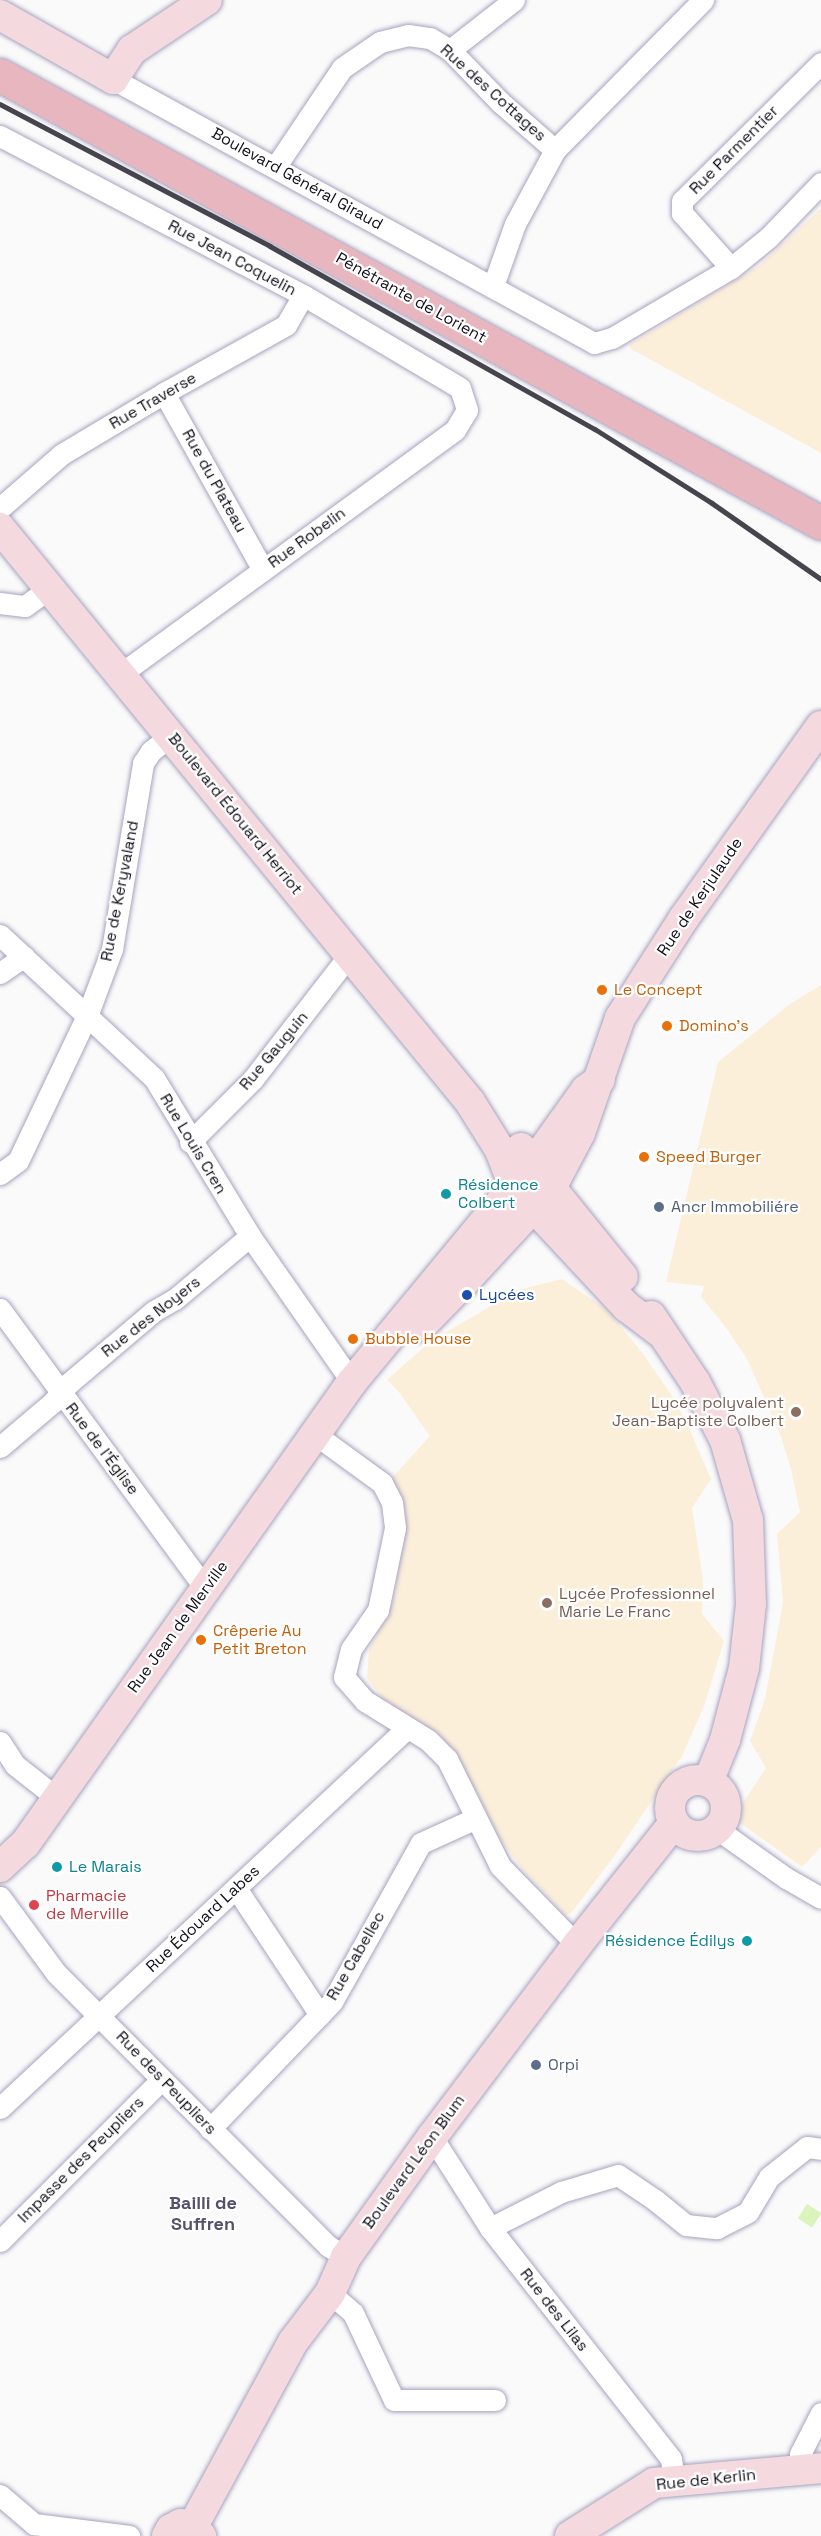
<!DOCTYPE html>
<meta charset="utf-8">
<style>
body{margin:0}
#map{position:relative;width:821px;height:2536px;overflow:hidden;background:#fafafa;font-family:"Space Grotesk",sans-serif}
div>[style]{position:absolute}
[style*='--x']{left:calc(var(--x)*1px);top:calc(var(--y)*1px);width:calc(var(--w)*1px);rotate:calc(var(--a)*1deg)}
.education>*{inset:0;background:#fbefda}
.green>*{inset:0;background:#d9f4bc;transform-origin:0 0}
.roads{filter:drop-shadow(0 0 2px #a7a3c0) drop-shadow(0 0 2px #a7a3c0)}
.street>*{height:21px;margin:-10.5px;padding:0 10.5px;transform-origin:10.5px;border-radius:10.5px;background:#fff}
.secondary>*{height:30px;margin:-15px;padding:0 15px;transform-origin:15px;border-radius:15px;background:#f4dadf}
.secondary>.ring{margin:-15px;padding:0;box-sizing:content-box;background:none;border:30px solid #f4dadf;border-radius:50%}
.primary>*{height:33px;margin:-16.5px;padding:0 16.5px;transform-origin:16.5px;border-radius:16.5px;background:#e8b6bf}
.rail>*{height:4.5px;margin:-2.25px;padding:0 2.25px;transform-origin:2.25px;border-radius:2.25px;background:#46454d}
.dots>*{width:16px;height:16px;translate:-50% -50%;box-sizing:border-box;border:3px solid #fff;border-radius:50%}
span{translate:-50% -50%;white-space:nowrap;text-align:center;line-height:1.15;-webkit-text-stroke:4.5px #fff;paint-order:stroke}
.street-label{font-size:16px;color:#100f19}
.food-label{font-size:16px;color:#c56008}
.left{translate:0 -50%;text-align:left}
.culture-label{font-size:16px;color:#0d838f}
.right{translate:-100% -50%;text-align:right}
.service-label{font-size:16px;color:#4e5e75}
.transit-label{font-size:16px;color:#164399}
.education-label{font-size:16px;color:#785e54}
.health-label{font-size:16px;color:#be3a42}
.neighbourhood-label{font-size:18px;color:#54516a;font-weight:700}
</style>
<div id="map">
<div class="education">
<div style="clip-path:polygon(821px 208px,821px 453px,631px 349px,629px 345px,759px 266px)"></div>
<div style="clip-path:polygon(821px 985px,821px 1847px,802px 1867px,733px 1818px,766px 1768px,750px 1741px,765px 1699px,783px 1603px,777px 1534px,800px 1512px,791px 1469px,779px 1431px,747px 1359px,725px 1326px,701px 1297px,704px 1286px,666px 1282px,718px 1062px,790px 1004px)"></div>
<div style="clip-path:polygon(562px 1279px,606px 1309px,641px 1351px,672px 1396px,689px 1428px,711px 1479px,692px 1508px,703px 1580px,702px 1614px,724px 1641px,704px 1706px,682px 1756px,615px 1855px,572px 1912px,566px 1915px,522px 1869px,498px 1836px,464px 1767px,440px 1736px,382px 1698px,367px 1678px,369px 1649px,383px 1624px,396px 1591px,397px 1579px,405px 1514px,402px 1497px,390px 1480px,430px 1436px,398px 1391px,387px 1380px,431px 1341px,518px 1290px)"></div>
</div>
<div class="green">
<div style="left:807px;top:2204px;width:17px;height:17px;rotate:33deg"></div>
</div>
<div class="roads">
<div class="street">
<div style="--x:450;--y:50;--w:81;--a:-38"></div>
<div style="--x:113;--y:79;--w:549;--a:28.76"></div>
<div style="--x:594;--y:343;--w:19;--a:-16"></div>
<div style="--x:612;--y:338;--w:138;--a:-30.5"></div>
<div style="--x:731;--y:268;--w:49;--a:-39.2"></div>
<div style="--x:769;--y:237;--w:75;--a:-46.1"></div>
<div style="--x:0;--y:136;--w:342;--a:27.7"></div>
<div style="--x:303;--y:295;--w:182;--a:30.6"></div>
<div style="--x:460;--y:388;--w:23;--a:72"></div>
<div style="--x:467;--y:410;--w:23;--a:121"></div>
<div style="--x:455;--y:430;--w:414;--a:143.9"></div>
<div style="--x:276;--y:166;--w:118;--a:-56"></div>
<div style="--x:342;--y:68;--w:46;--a:-34.4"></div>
<div style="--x:380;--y:42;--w:29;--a:-14"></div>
<div style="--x:408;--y:35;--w:22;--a:8"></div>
<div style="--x:430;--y:38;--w:23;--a:31"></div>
<div style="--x:450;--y:50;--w:72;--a:46.1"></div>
<div style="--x:500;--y:102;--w:73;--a:41.1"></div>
<div style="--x:731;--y:268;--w:74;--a:-131.7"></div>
<div style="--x:682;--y:213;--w:12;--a:-90"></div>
<div style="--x:682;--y:201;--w:196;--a:-44.8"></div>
<div style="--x:493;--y:286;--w:66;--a:-70.5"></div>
<div style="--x:515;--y:224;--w:84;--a:-61.6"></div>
<div style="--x:555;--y:150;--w:211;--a:-45.4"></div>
<div style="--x:164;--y:393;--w:203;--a:60.8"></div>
<div style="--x:0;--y:508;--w:82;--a:-41.1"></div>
<div style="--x:62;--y:454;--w:119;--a:-30.9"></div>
<div style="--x:164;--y:393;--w:140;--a:-29.1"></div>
<div style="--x:286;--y:325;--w:34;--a:-60"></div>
<div style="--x:0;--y:603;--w:25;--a:7"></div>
<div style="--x:25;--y:606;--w:31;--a:-36"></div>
<div style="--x:0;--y:935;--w:210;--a:42.9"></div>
<div style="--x:154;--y:1078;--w:185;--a:58.7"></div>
<div style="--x:250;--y:1236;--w:178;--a:55.1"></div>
<div style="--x:0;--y:973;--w:29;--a:-35"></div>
<div style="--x:190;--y:1142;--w:89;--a:-45"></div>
<div style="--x:253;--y:1079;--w:158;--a:-52.2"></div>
<div style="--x:0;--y:1174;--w:22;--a:-36"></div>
<div style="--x:18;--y:1161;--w:161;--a:-64.6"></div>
<div style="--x:87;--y:1016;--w:72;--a:-69.5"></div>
<div style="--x:112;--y:949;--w:189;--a:-80.5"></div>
<div style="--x:143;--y:763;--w:14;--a:-56"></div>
<div style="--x:151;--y:751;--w:25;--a:-37"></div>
<div style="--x:0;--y:1309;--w:348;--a:53.7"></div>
<div style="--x:316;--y:1435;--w:82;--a:36"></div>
<div style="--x:382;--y:1483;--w:22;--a:63"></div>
<div style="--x:392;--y:1503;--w:25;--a:83"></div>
<div style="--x:395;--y:1528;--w:84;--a:101.7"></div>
<div style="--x:378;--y:1610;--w:47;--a:124.7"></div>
<div style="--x:351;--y:1649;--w:29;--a:104"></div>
<div style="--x:344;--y:1677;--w:32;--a:49"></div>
<div style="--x:365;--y:1701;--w:74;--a:31.8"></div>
<div style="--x:428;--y:1740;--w:27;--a:45"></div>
<div style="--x:447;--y:1759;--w:119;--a:63.6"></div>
<div style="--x:500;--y:1866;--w:110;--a:45.7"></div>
<div style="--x:0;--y:1447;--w:70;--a:-40.3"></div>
<div style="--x:53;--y:1402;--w:25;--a:-50"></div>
<div style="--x:69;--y:1383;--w:111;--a:-40.3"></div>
<div style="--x:154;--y:1311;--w:24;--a:-30"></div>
<div style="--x:175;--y:1299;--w:98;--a:-40"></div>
<div style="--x:0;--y:1742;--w:27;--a:57"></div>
<div style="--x:15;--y:1765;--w:53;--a:38.2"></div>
<div style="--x:717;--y:1829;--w:85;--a:35.4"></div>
<div style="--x:786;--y:1878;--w:40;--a:29.7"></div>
<div style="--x:236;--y:1888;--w:152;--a:56.5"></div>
<div style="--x:0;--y:1897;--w:94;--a:53.6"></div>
<div style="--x:56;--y:1973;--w:385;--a:45.1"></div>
<div style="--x:328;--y:2246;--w:21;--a:31"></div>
<div style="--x:0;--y:2108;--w:555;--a:-43.03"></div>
<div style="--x:210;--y:2129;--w:176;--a:-46.2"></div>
<div style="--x:332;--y:2002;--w:182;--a:-60.8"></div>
<div style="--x:421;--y:1843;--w:60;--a:-24.4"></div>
<div style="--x:432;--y:2137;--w:108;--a:57.5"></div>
<div style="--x:490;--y:2228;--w:293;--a:51.9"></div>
<div style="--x:671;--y:2459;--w:22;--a:82"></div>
<div style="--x:490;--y:2228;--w:80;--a:-26.9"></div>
<div style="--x:561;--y:2192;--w:59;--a:-16.6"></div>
<div style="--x:618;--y:2175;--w:45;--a:34"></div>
<div style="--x:655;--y:2200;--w:40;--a:39"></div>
<div style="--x:686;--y:2225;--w:31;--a:6"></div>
<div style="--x:717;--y:2228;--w:35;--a:-27"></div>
<div style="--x:748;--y:2212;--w:41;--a:-59"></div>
<div style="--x:769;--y:2177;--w:48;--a:-38.3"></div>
<div style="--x:807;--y:2147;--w:14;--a:8"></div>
<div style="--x:0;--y:2241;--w:228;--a:-45"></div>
<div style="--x:330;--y:2293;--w:30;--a:41"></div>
<div style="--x:353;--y:2313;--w:96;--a:64.8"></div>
<div style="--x:394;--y:2400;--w:101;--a:0"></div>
<div style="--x:802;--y:2470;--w:16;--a:-97"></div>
<div style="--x:800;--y:2454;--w:46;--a:-62.9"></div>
<div style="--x:0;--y:2495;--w:45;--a:40.5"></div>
<div style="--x:34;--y:2524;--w:96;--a:7.2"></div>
</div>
<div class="secondary">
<div style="--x:0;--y:15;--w:130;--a:29.5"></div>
<div style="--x:113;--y:79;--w:35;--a:-57"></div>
<div style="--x:132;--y:50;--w:90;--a:-33.7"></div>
<div style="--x:0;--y:528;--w:742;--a:50.69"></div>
<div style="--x:470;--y:1102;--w:57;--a:58"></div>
<div style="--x:500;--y:1150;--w:39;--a:69"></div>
<div style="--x:514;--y:1186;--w:166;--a:47"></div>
<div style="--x:627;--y:1307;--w:41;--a:37.1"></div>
<div style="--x:521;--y:1148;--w:19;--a:43"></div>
<div style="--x:535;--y:1161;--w:31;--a:59"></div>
<div style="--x:551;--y:1188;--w:114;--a:51"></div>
<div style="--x:651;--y:1316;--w:79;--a:56.3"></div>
<div style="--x:695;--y:1382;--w:65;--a:62.7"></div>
<div style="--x:725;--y:1440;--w:83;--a:74"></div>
<div style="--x:748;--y:1520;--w:84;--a:88"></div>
<div style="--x:751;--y:1604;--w:64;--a:96.2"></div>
<div style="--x:744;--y:1668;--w:74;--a:104.8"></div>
<div style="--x:725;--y:1740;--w:45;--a:112"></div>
<div style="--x:416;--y:1327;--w:9;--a:-27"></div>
<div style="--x:424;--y:1323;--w:57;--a:-45.7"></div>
<div style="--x:464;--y:1282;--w:128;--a:-47.2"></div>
<div style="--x:551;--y:1188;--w:62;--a:-62.2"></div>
<div style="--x:580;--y:1133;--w:122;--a:-70.8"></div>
<div style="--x:620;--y:1018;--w:119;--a:-57.4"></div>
<div style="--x:684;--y:918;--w:236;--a:-54.5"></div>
<div class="ring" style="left:670px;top:1780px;width:26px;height:26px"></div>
<div style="--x:0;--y:1867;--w:34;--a:-43"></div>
<div style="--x:25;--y:1844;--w:566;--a:-54.71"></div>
<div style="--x:352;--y:1382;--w:287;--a:-50.4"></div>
<div style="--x:535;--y:1161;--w:87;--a:-54.3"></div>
<div style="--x:586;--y:1090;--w:17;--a:-36"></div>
<div style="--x:193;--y:2526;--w:209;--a:-61.5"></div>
<div style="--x:293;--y:2342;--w:61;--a:-52.9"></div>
<div style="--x:330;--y:2293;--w:39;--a:-66"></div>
<div style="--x:346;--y:2257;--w:148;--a:-54.4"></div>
<div style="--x:432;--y:2137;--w:241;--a:-52.9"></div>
<div style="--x:577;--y:1945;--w:156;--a:-51.5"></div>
<div style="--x:167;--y:2536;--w:8;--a:-60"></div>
<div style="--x:171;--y:2529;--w:11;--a:-27"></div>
<div style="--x:181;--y:2524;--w:12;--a:9"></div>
<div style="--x:193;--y:2526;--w:13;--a:51"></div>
<div style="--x:570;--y:2536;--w:99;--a:-32.2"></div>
<div style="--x:654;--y:2483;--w:168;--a:-5.1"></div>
</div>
<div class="primary">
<div style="--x:0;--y:75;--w:935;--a:28.62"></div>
</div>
</div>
<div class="rail">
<div style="--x:0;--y:104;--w:305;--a:27.7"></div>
<div style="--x:270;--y:246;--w:373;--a:29.4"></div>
<div style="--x:595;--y:429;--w:138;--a:32.3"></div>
<div style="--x:712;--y:503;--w:133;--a:34.9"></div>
</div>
<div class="dots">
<div style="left:602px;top:990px;background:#e8710a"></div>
<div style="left:667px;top:1026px;background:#e8710a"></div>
<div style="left:644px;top:1157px;background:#e8710a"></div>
<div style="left:446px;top:1194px;background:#0f9aa8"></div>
<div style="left:659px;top:1207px;background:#5c6f8a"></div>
<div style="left:467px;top:1295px;background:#1a4fb4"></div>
<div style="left:353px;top:1339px;background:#e8710a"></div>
<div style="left:796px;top:1412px;background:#8d6e63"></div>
<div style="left:547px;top:1603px;background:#8d6e63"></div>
<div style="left:201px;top:1640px;background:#e8710a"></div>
<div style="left:57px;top:1867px;background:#0f9aa8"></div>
<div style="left:34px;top:1905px;background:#e0444e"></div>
<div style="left:747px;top:1941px;background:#0f9aa8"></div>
<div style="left:536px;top:2065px;background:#5c6f8a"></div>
</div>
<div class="street-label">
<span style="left:493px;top:93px;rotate:42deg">Rue des Cottages</span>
<span style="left:734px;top:150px;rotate:-45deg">Rue Parmentier</span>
<span style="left:297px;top:179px;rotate:29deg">Boulevard Général Giraud</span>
<span style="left:232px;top:258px;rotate:28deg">Rue Jean Coquelin</span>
<span style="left:411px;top:298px;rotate:29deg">Pénétrante de Lorient</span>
<span style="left:153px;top:401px;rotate:-30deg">Rue Traverse</span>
<span style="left:214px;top:481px;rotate:61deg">Rue du Plateau</span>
<span style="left:307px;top:538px;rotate:-36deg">Rue Robelin</span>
<span style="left:235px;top:814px;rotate:51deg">Boulevard Édouard Herriot</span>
<span style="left:120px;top:891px;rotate:-79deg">Rue de Keryvaland</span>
<span style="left:700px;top:897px;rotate:-56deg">Rue de Kerjulaude</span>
<span style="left:274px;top:1051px;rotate:-50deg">Rue Gauguin</span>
<span style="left:193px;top:1144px;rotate:59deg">Rue Louis Cren</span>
<span style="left:151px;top:1317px;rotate:-38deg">Rue des Noyers</span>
<span style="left:102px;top:1449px;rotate:53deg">Rue de l'Église</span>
<span style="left:178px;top:1627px;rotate:-54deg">Rue Jean de Merville</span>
<span style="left:203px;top:1919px;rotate:-43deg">Rue Édouard Labes</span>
<span style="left:356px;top:1956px;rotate:-60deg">Rue Cabellec</span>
<span style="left:166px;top:2083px;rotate:46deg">Rue des Peupliers</span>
<span style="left:81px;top:2160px;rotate:-45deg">Impasse des Peupliers</span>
<span style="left:414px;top:2162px;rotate:-54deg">Boulevard Léon Blum</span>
<span style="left:554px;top:2310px;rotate:52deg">Rue des Lilas</span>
<span style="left:706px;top:2480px;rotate:-6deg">Rue de Kerlin</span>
</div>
<div class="food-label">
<span class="left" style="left:614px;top:990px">Le Concept</span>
<span class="left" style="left:679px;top:1026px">Domino's</span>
<span class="left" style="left:656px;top:1157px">Speed Burger</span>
<span class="left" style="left:365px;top:1339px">Bubble House</span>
<span class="left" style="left:213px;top:1640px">Crêperie Au<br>Petit Breton</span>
</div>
<div class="culture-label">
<span class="left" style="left:458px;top:1194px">Résidence<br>Colbert</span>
<span class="left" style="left:69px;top:1867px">Le Marais</span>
<span class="right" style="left:735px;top:1941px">Résidence Édilys</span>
</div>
<div class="service-label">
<span class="left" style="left:671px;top:1207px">Ancr Immobiliére</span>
<span class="left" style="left:548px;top:2065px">Orpi</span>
</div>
<div class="transit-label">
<span class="left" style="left:479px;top:1295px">Lycées</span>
</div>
<div class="education-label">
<span class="right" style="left:784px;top:1412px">Lycée polyvalent<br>Jean-Baptiste Colbert</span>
<span class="left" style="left:559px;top:1603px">Lycée Professionnel<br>Marie Le Franc</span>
</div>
<div class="health-label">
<span class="left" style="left:46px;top:1905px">Pharmacie<br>de Merville</span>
</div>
<div class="neighbourhood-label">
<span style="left:203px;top:2214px">Bailli de<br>Suffren</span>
</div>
</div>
